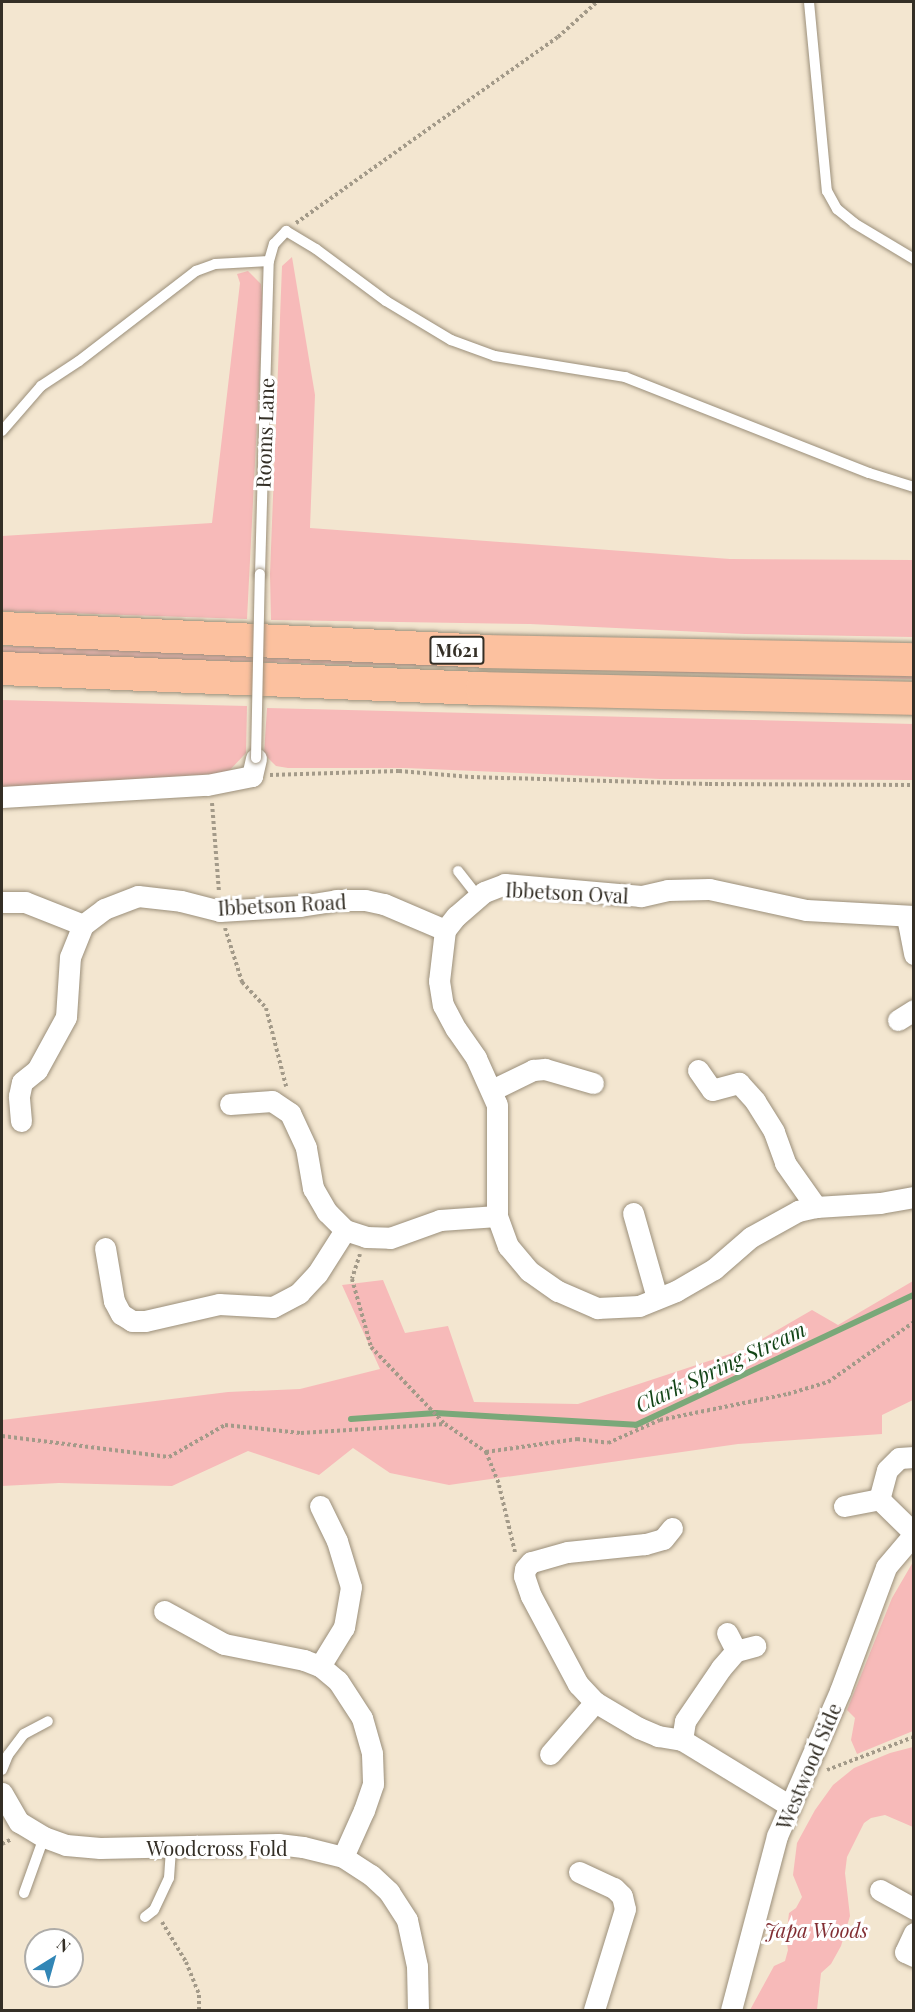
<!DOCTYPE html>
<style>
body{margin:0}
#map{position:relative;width:915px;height:2012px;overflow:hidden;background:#f3e6d0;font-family:"Playfair Display",serif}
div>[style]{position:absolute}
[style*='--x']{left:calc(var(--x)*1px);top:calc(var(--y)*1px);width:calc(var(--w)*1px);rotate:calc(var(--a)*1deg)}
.green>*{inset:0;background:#f7bab9}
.stream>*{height:6px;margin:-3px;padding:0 3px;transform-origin:3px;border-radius:3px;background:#7aa879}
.path>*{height:4px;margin-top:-2px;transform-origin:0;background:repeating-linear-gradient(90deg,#a39a89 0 3px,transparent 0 6px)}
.roads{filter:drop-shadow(0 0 2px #9b8f7a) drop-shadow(0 0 2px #9b8f7a)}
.service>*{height:10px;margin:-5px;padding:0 5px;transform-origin:5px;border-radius:5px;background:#fff}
.minor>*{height:21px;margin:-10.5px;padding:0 10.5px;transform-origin:10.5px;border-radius:10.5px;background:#fff}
.motorway>*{height:33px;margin:-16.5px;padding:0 16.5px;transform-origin:16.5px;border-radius:16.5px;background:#fcc19f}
.bridges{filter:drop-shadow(0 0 2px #9b8f7a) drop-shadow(0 0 2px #9b8f7a)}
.service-bridge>*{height:10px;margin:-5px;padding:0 5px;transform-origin:5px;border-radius:5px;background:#fff}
span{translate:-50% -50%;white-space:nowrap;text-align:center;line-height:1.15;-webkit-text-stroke:6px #fff;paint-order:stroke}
.shield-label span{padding:2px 4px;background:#fff;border:2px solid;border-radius:4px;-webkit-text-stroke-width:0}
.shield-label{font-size:18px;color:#342f26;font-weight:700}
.street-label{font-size:20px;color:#342f26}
.park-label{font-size:20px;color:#822e33;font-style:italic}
.water-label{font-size:21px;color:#124416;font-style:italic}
.frame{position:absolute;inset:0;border:3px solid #342f26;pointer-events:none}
.north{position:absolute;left:24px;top:1928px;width:60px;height:60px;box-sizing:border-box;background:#fff;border:2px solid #aeaca8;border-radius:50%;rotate:37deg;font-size:16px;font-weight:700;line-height:24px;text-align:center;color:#342f26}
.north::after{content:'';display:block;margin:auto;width:21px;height:27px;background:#3286b6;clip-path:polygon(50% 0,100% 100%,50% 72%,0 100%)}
</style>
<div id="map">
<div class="green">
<div style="clip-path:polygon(292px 257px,315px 395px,310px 528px,730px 559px,913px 560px,913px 637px,745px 634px,530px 624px,271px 620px,270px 574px,282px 266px)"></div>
<div style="clip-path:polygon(248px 271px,261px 284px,263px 306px,247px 619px,2px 611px,2px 536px,212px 523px,240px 283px,237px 274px)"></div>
<div style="clip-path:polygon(2px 646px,913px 673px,914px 679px,2px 655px)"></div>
<div style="clip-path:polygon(2px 700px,247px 706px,246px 753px,227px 773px,2px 789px)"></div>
<div style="clip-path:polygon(267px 708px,914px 724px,913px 780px,660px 779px,405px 768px,288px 768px,276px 766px,264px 754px)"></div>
<div style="clip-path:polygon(383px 1280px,405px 1333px,448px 1326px,474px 1402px,578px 1404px,745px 1349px,812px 1310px,838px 1325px,913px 1281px,913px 1400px,882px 1415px,882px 1434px,738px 1444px,449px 1485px,390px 1473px,353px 1448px,319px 1475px,248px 1451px,172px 1486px,59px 1483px,2px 1486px,2px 1420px,228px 1392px,300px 1389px,380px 1369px,342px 1285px)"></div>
<div style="clip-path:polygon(913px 1562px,913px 1731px,857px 1754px,851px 1740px,855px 1718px,847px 1710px,892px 1598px)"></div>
<div style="clip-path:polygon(913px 1747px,913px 1827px,885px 1815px,871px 1818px,864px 1823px,847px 1857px,845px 1873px,850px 1916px,841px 1946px,831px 1964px,821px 1973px,817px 2010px,750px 2010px,774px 1966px,785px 1961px,788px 1950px,786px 1937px,789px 1913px,796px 1908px,802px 1897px,793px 1875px,797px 1843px,815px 1810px,833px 1785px,854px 1768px,890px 1753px)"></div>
</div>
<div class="stream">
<div style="--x:351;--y:1419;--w:85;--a:-4"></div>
<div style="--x:436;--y:1413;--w:200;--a:3.4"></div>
<div style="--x:636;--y:1425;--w:307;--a:-25.1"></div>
</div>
<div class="path">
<div style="--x:296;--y:223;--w:321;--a:-35.4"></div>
<div style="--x:558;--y:37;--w:52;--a:-41.9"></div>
<div style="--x:270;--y:775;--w:129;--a:-1.8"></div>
<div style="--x:399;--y:771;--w:72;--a:4.8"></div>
<div style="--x:471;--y:777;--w:238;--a:1.7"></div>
<div style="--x:709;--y:784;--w:205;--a:0.3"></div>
<div style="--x:212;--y:803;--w:89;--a:85.5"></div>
<div style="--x:225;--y:928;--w:57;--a:72.5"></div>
<div style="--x:242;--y:982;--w:35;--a:47"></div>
<div style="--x:266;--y:1008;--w:81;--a:75.6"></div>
<div style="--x:360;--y:1254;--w:26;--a:108"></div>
<div style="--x:352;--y:1279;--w:71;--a:74.4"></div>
<div style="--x:371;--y:1347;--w:105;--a:46.2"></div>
<div style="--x:2;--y:1436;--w:168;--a:7.2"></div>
<div style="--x:169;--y:1457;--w:64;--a:-29.7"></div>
<div style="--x:225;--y:1425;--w:76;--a:6"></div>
<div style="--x:301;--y:1433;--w:144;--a:-3.6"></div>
<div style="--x:445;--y:1424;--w:50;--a:34.3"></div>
<div style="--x:486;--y:1452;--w:92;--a:-8.1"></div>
<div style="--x:577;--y:1439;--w:31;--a:7"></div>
<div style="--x:608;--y:1443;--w:57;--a:-23.9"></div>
<div style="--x:660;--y:1420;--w:131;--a:-11.5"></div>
<div style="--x:788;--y:1394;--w:42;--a:-16.7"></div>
<div style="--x:828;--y:1382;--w:105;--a:-34.9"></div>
<div style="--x:486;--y:1452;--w:35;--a:68"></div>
<div style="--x:499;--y:1485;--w:69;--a:76.6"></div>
<div style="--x:827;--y:1770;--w:93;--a:-20.8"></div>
<div style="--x:2;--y:1844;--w:11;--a:-27"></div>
<div style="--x:162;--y:1922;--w:47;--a:59"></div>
<div style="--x:186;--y:1962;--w:35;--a:68"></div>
<div style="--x:199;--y:1995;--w:15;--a:90"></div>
</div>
<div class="roads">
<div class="service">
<div style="--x:809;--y:2;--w:190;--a:84.6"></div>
<div style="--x:827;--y:191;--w:21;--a:61"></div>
<div style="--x:837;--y:209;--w:22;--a:39"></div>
<div style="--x:854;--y:223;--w:70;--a:31"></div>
<div style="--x:2;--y:431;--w:60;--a:-49.1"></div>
<div style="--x:41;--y:386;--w:45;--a:-33.3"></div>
<div style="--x:79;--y:361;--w:148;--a:-37.6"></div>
<div style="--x:196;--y:271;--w:20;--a:-20"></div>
<div style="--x:215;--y:264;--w:54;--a:-3.2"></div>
<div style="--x:260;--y:574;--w:313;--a:-88.4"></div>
<div style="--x:269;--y:261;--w:18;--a:-74"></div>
<div style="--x:274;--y:244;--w:18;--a:-47"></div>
<div style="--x:286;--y:231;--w:35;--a:31"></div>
<div style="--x:316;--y:249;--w:87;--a:36.6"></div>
<div style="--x:386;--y:301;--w:76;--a:31"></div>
<div style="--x:451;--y:340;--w:47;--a:20"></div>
<div style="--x:495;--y:356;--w:132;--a:9.2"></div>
<div style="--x:625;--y:377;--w:262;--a:21.5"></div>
<div style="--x:869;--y:473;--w:47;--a:17.3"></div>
<div style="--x:458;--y:871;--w:33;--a:52"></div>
<div style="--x:2;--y:1770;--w:16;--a:-68"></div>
<div style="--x:8;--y:1755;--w:26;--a:-53"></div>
<div style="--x:24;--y:1734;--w:27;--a:-28"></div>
<div style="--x:24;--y:1893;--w:59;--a:-70.3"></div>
<div style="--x:145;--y:1917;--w:11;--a:-38"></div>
<div style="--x:154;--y:1910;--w:35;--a:-65"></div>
<div style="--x:169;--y:1878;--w:31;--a:-86"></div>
</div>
<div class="minor">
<div style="--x:2;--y:797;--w:205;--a:-3.4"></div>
<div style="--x:207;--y:785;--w:46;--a:-11.3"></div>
<div style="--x:252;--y:776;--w:18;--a:-77"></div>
<div style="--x:2;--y:902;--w:23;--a:0"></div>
<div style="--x:25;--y:902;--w:62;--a:21.6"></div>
<div style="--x:914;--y:916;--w:108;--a:-176.8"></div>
<div style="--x:806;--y:910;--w:99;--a:-167.8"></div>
<div style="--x:709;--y:889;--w:41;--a:178.6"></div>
<div style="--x:668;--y:890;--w:28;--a:167"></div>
<div style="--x:641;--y:896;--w:137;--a:-175"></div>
<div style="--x:505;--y:884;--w:22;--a:159"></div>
<div style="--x:484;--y:892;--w:37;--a:139"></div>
<div style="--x:456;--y:916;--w:18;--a:128"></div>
<div style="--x:445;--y:930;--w:51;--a:96.7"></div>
<div style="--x:439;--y:981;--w:24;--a:81"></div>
<div style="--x:443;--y:1005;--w:27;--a:62"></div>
<div style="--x:456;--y:1029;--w:35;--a:55"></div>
<div style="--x:476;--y:1058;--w:51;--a:65.9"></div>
<div style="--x:497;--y:1105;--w:111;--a:90"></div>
<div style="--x:497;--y:1216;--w:32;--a:70"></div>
<div style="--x:508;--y:1246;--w:33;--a:50"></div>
<div style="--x:529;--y:1271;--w:35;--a:35"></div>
<div style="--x:558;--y:1291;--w:43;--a:23.6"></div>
<div style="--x:597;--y:1308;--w:42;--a:-2.7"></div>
<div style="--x:639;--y:1306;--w:40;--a:-22"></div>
<div style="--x:676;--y:1291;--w:44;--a:-30.1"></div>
<div style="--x:714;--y:1269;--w:49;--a:-40.9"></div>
<div style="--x:751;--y:1237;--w:54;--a:-29"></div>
<div style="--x:798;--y:1211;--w:18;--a:-13"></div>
<div style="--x:816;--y:1207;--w:64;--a:-3.6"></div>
<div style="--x:880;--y:1203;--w:35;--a:-10"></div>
<div style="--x:907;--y:917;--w:38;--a:79"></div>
<div style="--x:898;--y:1020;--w:19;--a:-32"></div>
<div style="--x:698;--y:1070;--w:24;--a:55"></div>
<div style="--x:712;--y:1090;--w:28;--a:-15"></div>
<div style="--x:739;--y:1083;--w:24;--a:48"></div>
<div style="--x:755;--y:1101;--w:36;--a:58"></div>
<div style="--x:774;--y:1132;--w:33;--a:70"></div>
<div style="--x:785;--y:1163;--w:54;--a:54.8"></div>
<div style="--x:492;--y:1090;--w:46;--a:-26"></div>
<div style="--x:533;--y:1070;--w:12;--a:-5"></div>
<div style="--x:545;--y:1069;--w:50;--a:16.3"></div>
<div style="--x:230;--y:1104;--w:42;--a:-4.1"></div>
<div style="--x:272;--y:1101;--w:22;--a:34"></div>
<div style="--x:290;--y:1113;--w:38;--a:65"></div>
<div style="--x:306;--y:1148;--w:41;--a:80.1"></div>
<div style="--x:313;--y:1188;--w:28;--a:60"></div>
<div style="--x:327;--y:1212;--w:25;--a:45"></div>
<div style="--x:345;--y:1230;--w:22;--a:18"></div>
<div style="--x:366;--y:1237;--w:24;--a:2"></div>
<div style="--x:390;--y:1238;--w:53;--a:-19.8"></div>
<div style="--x:440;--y:1220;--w:57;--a:-4"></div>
<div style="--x:21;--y:1121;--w:25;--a:-95"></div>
<div style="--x:19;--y:1096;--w:14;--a:-78"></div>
<div style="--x:22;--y:1082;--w:19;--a:-39"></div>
<div style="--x:37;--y:1070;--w:60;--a:-61.3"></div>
<div style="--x:66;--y:1017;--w:60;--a:-86.2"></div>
<div style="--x:70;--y:957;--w:35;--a:-68"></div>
<div style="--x:83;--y:925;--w:26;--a:-37"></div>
<div style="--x:104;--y:909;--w:36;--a:-21"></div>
<div style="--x:138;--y:896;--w:43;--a:6.6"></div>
<div style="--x:181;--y:901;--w:40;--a:14.4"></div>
<div style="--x:220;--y:911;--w:80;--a:-3.6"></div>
<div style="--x:300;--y:906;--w:36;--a:-9"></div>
<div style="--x:336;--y:900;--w:29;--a:0"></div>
<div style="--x:365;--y:900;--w:19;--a:12"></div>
<div style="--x:384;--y:904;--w:66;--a:23.1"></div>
<div style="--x:633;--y:1213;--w:88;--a:74.2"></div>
<div style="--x:105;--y:1248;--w:54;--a:80.4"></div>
<div style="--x:114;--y:1301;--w:15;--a:62"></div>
<div style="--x:121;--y:1314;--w:13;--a:32"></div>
<div style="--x:132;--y:1321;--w:13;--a:0"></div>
<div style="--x:145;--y:1321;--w:76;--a:-12.9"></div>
<div style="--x:219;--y:1304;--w:54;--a:3.2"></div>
<div style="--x:273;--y:1307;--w:30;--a:-28"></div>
<div style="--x:299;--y:1293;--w:26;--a:-47"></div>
<div style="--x:317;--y:1274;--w:52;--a:-57.5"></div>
<div style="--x:914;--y:1457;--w:15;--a:176"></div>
<div style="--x:899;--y:1458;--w:17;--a:135"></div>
<div style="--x:887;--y:1470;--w:30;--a:105"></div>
<div style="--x:879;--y:1499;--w:49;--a:44.2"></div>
<div style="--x:320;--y:1506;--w:39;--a:64"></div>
<div style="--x:337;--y:1541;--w:48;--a:73.1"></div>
<div style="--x:351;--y:1587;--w:41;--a:99.9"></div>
<div style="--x:344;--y:1627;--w:46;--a:121.6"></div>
<div style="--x:844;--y:1506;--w:36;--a:-11"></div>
<div style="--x:672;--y:1528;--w:14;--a:129"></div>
<div style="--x:663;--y:1539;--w:19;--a:164"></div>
<div style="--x:645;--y:1544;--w:78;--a:174.1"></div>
<div style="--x:567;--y:1552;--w:37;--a:164"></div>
<div style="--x:531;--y:1562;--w:9;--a:131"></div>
<div style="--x:525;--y:1569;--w:7;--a:98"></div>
<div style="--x:524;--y:1576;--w:21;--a:71"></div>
<div style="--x:531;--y:1596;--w:100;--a:61.9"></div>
<div style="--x:578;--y:1684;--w:25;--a:47"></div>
<div style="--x:595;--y:1702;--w:51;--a:30.6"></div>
<div style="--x:639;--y:1728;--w:21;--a:23"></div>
<div style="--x:658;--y:1736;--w:24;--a:9"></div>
<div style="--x:682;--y:1740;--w:127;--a:31.4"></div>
<div style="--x:164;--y:1611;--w:68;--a:28.8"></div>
<div style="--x:224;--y:1644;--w:82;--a:11.3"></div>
<div style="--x:304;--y:1660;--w:17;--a:21"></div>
<div style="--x:320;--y:1666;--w:23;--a:40"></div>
<div style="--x:338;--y:1681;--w:44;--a:57"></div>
<div style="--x:362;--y:1718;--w:37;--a:74"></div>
<div style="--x:372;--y:1754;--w:30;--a:88"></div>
<div style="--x:373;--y:1784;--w:28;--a:109"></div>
<div style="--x:364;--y:1810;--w:51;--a:114.1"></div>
<div style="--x:727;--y:1633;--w:20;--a:63"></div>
<div style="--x:682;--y:1740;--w:19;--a:-81"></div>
<div style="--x:685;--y:1721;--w:64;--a:-55.8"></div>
<div style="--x:721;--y:1668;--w:23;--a:-49"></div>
<div style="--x:736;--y:1651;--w:20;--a:-15"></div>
<div style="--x:550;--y:1754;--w:69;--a:-49.1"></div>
<div style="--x:2;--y:1793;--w:34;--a:60"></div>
<div style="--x:19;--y:1822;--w:29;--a:31"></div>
<div style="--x:44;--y:1837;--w:23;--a:20"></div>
<div style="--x:66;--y:1845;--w:34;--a:5"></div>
<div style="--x:100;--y:1848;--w:178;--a:-1.3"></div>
<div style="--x:278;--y:1844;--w:25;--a:7"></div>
<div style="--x:303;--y:1847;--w:41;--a:14"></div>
<div style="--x:343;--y:1857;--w:33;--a:33"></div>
<div style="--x:371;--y:1875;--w:25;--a:43"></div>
<div style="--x:389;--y:1892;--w:33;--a:57"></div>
<div style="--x:407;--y:1920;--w:47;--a:77.7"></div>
<div style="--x:417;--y:1966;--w:44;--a:88.7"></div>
<div style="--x:579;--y:1872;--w:38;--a:25"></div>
<div style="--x:614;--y:1888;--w:11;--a:45"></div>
<div style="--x:622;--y:1896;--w:13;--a:77"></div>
<div style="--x:625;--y:1909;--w:106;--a:107.1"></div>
<div style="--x:880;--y:1890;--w:39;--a:29"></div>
<div style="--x:914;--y:1933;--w:21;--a:115"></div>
<div style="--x:905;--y:1952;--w:10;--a:24"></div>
<div style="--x:731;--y:2010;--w:180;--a:-75.2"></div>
<div style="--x:777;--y:1836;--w:158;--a:-66.5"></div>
<div style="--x:840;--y:1691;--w:132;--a:-69.6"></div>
<div style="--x:886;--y:1567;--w:43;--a:-49.7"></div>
</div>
<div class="motorway">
<div style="--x:2;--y:628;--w:484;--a:2.7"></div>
<div style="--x:485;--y:651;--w:429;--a:1.1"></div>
<div style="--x:2;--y:668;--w:480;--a:2.4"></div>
<div style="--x:482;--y:688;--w:432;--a:1.3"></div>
</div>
</div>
<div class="bridges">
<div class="service-bridge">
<div style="--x:256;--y:758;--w:184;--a:-88.8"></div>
</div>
</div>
<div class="shield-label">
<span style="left:457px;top:650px">M621</span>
</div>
<div class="street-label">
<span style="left:264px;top:433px;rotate:-88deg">Rooms Lane</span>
<span style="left:567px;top:892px;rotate:3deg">Ibbetson Oval</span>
<span style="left:282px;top:904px;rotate:-3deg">Ibbetson Road</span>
<span style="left:808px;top:1766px;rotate:-67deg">Westwood Side</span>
<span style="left:217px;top:1847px">Woodcross Fold</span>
</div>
<div class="park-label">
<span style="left:816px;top:1929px">Japa Woods</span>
</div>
<div class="water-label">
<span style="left:720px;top:1366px;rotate:-25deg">Clark Spring Stream</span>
</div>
<div class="frame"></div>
<div class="north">N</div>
</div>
